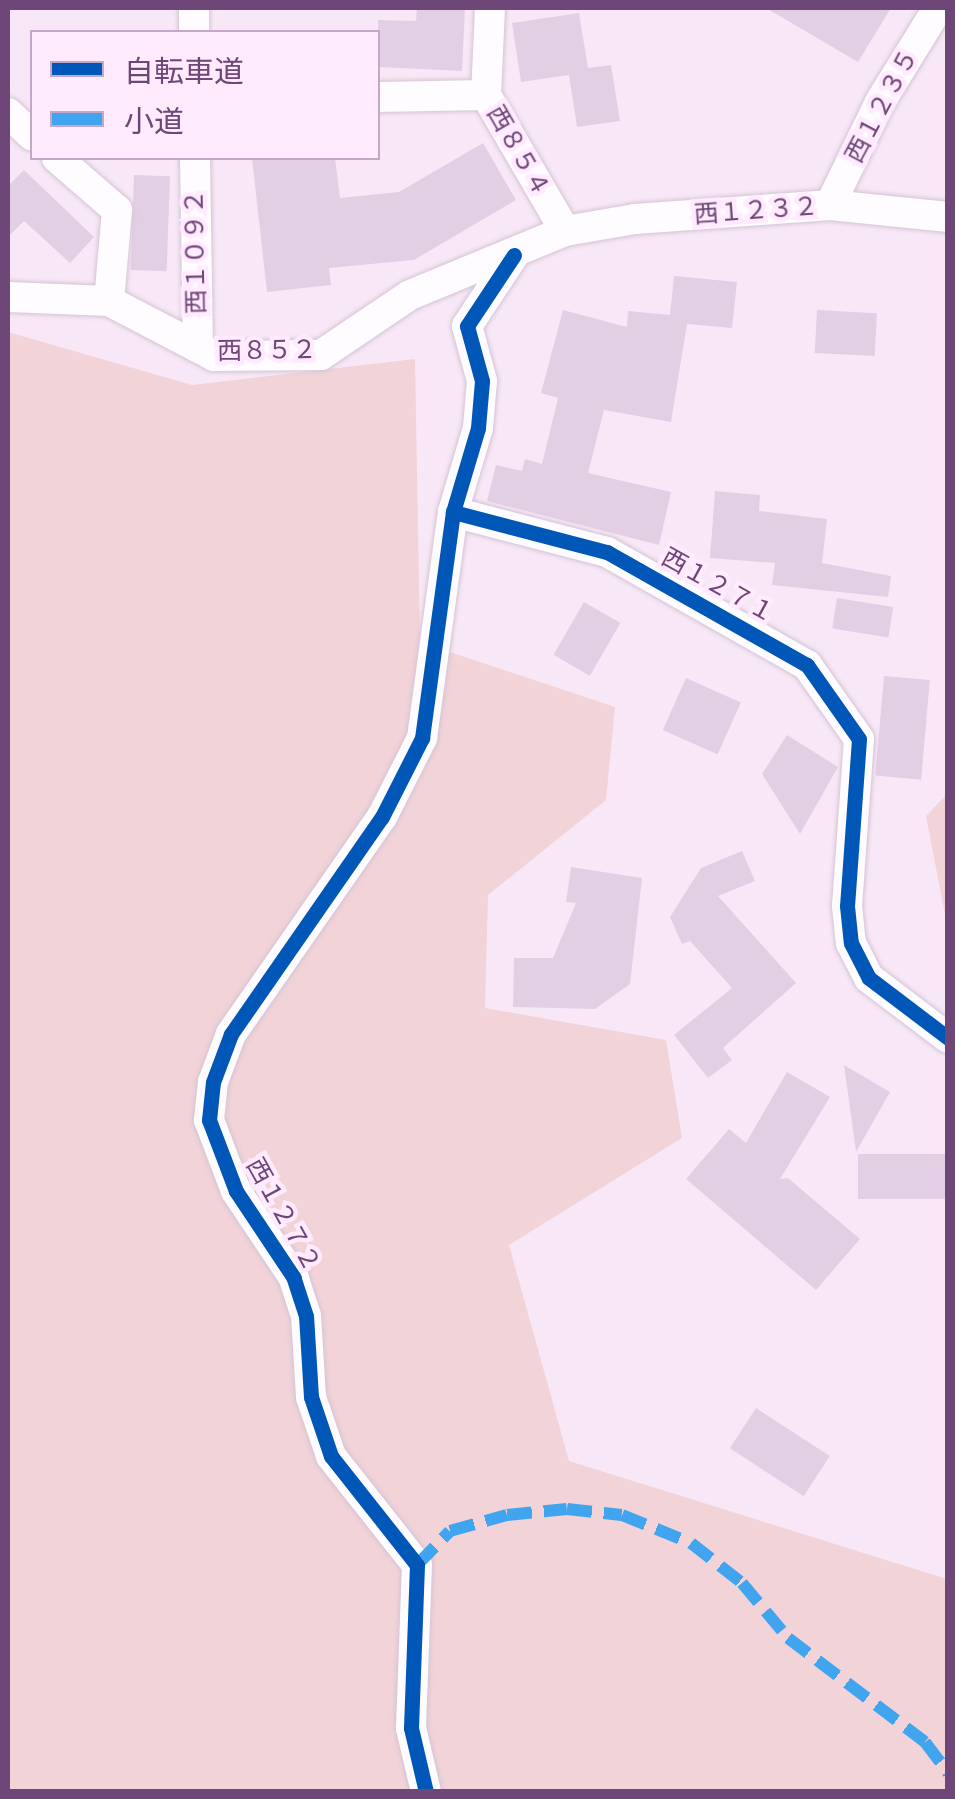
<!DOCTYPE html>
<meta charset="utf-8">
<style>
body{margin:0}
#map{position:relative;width:955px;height:1799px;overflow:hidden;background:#f8e8f7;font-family:Rubik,"Noto Sans JP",sans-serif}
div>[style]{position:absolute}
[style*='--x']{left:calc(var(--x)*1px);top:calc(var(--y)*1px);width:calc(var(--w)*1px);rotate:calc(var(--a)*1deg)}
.green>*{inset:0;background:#f2d3d8}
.building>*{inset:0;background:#e3cfe4;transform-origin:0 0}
.roads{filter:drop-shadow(0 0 2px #d4c4d5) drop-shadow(0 0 2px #d4c4d5)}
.minor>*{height:30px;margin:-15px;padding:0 15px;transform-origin:15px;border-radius:15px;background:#fefcfe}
.quiet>*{height:12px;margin-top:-6px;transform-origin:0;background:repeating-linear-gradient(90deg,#41a4ef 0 25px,transparent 0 37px)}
.cycleway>*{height:15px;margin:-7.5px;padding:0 7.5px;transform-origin:7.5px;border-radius:7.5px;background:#0057b8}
span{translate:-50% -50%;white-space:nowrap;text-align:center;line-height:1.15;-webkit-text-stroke:9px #ffeafe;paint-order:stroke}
.street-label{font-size:25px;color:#6e4678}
.frame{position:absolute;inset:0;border:10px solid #6e4678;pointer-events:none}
.legend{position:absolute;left:30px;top:30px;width:350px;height:130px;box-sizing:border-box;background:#ffeafe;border:2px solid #c5a8c8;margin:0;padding:12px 18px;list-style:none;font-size:30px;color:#6e4678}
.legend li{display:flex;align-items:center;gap:20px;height:50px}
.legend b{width:50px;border:2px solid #c5a8c8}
</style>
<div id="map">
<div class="green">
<div style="clip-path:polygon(8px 332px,192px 385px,415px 359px,420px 642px,615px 707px,606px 800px,488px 895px,485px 1008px,666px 1040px,682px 1138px,509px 1245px,569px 1461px,947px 1579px,947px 1791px,8px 1791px)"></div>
<div style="clip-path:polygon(947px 794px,947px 925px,926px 816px)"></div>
</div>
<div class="building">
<div style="clip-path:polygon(417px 8px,465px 9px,462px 71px,378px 67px,378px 20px,416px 21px)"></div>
<div style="clip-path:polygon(766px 8px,891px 8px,858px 62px)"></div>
<div style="clip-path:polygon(579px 13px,588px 68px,611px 65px,620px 121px,577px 127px,569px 75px,521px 82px,512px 23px)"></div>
<div style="clip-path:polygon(483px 143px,516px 200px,414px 260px,329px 268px,331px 285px,267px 292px,252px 158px,335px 158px,340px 198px,399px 192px)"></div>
<div style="clip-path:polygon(24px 170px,94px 237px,70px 263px,24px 221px,8px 237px,8px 186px)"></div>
<div style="left:134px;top:175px;width:36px;height:95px;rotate:2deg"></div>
<div style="clip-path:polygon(674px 276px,737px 282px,732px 328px,687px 324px,671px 422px,604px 410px,588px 473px,671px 492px,659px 545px,487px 501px,496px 465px,522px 471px,525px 459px,542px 464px,558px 398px,541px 393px,563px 310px,627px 327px,628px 311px,670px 315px)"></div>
<div style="left:817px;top:310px;width:60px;height:43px;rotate:3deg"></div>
<div style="clip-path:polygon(715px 491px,760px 495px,759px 511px,827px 519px,822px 563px,891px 576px,888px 597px,772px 585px,775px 563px,710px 558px)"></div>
<div style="left:837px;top:598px;width:57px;height:31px;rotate:9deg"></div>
<div style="left:584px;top:602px;width:42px;height:61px;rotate:30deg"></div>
<div style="left:884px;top:676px;width:46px;height:100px;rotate:5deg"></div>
<div style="left:686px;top:678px;width:60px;height:57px;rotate:24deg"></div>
<div style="clip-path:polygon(787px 735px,838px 767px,800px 834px,762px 774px)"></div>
<div style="clip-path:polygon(742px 851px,755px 881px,718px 896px,796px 983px,723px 1048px,732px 1060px,708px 1078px,674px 1035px,732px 988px,690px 941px,682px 944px,670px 917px,701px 868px)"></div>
<div style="clip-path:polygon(571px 867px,642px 878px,630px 984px,595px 1009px,513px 1007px,514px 958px,553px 958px,576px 903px,566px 902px)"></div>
<div style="clip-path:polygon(844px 1065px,890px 1092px,856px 1152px)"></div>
<div style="clip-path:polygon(787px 1072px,830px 1097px,780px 1179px,788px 1178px,860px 1239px,816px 1290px,686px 1179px,729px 1129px,746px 1143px)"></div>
<div style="left:948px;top:1154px;width:45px;height:90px;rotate:90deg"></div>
<div style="left:756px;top:1408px;width:88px;height:48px;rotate:33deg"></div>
</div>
<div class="roads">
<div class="minor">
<div style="--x:194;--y:8;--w:24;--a:90"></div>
<div style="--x:490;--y:8;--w:87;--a:92.6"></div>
<div style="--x:486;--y:95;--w:157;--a:59.8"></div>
<div style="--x:378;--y:97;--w:108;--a:-1.1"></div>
<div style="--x:8;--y:113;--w:33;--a:43"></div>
<div style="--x:57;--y:158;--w:79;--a:40.9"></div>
<div style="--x:117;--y:210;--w:91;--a:95"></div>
<div style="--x:195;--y:158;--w:189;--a:89.1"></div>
<div style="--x:830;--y:205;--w:114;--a:-64.1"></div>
<div style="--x:880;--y:102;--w:110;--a:-58.3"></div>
<div style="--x:514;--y:255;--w:85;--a:123.5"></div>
<div style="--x:467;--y:326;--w:57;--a:74.7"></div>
<div style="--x:482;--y:381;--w:47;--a:94.9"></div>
<div style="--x:478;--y:428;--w:88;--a:106.6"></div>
<div style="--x:453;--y:512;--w:159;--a:14.6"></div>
<div style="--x:607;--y:552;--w:230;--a:29.5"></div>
<div style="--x:807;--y:665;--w:90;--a:54.9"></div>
<div style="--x:859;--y:739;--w:167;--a:94.1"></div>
<div style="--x:847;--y:906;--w:37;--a:84"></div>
<div style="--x:851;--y:943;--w:39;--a:63"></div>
<div style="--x:869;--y:978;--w:99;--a:37.2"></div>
<div style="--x:8;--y:297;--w:101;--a:2.3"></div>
<div style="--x:109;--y:301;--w:119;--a:27.6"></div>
<div style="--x:214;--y:356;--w:107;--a:-0.5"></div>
<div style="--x:321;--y:355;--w:107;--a:-34"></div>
<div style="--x:410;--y:295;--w:168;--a:-22.4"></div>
<div style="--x:565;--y:231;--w:71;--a:-9.7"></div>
<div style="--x:635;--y:219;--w:196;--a:-4.1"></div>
<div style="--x:830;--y:205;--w:119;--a:5.8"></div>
<div style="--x:426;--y:1792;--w:66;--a:-103.2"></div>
<div style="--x:411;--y:1728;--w:163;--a:-87.9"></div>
<div style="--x:417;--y:1565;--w:139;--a:-128.3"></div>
<div style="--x:331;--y:1456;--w:62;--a:-108.7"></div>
<div style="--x:311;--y:1397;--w:81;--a:-93.5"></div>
<div style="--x:306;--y:1316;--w:40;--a:-108"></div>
<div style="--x:294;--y:1278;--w:105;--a:-123.7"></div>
<div style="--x:236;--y:1191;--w:76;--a:-110.8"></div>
<div style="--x:209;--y:1120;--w:38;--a:-84"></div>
<div style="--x:213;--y:1082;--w:51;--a:-69.4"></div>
<div style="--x:231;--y:1034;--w:264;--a:-55.2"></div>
<div style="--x:382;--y:817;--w:89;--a:-63.1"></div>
<div style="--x:422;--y:738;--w:228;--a:-82.2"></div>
</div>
</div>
<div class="quiet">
<div style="--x:417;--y:1565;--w:47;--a:-45.9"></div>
<div style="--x:450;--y:1531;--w:59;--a:-15.7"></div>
<div style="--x:507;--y:1515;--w:60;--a:-5.7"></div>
<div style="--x:567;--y:1509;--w:55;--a:6.2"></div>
<div style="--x:622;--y:1515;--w:74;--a:22.1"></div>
<div style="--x:691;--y:1543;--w:65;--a:38.1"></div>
<div style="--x:742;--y:1583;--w:72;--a:50.1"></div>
<div style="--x:788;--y:1638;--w:172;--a:37.2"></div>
<div style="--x:925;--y:1742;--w:39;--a:53"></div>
</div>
<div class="cycleway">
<div style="--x:514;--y:255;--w:85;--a:123.5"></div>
<div style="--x:467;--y:326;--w:57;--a:74.7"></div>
<div style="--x:482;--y:381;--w:47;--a:94.9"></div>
<div style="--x:478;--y:428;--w:88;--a:106.6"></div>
<div style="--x:453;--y:512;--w:159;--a:14.6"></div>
<div style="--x:607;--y:552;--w:230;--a:29.5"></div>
<div style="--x:807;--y:665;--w:90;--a:54.9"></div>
<div style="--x:859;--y:739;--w:167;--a:94.1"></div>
<div style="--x:847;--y:906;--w:37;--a:84"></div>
<div style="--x:851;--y:943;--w:39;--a:63"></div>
<div style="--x:869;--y:978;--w:99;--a:37.2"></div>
<div style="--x:426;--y:1792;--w:66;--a:-103.2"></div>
<div style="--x:411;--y:1728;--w:163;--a:-87.9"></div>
<div style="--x:417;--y:1565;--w:139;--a:-128.3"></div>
<div style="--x:331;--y:1456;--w:62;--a:-108.7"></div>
<div style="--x:311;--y:1397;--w:81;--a:-93.5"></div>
<div style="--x:306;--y:1316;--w:40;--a:-108"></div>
<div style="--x:294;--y:1278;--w:105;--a:-123.7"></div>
<div style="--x:236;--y:1191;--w:76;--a:-110.8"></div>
<div style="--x:209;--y:1120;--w:38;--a:-84"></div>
<div style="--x:213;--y:1082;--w:51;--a:-69.4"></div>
<div style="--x:231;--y:1034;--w:264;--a:-55.2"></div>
<div style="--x:382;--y:817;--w:89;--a:-63.1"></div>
<div style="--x:422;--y:738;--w:228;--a:-82.2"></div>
</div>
<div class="street-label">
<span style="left:882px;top:106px;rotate:-62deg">西１２３５</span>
<span style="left:518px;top:151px;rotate:60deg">西８５４</span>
<span style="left:756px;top:211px;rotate:-4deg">西１２３２</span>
<span style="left:196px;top:252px;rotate:-91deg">西１０９２</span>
<span style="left:267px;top:351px;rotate:-1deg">西８５２</span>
<span style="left:718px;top:586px;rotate:29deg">西１２７１</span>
<span style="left:283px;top:1215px;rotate:61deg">西１２７２</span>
</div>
<div class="frame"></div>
<ul class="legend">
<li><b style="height:12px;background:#0057b8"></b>自転車道</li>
<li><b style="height:12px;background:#41a4ef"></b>小道</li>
</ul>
</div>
